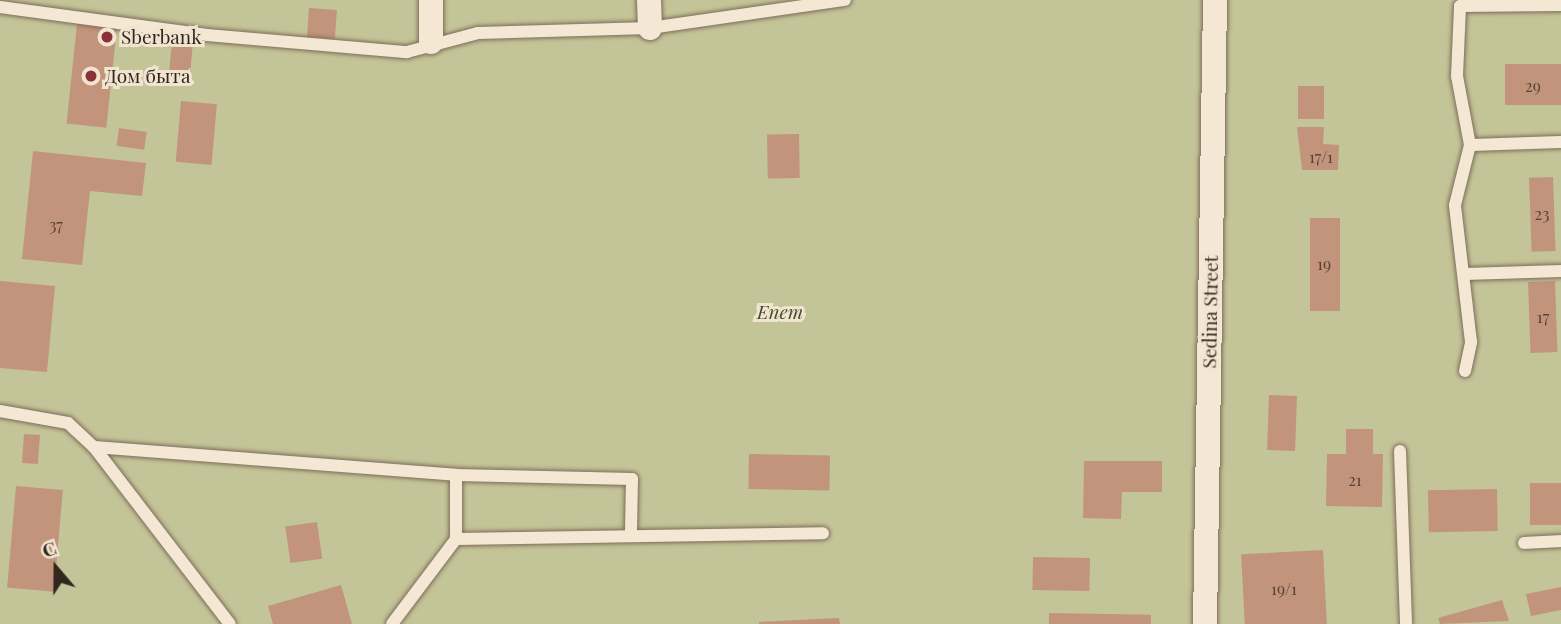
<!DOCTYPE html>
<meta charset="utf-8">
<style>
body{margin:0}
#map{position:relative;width:1561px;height:624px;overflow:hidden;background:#e8dac2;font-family:"Playfair Display",serif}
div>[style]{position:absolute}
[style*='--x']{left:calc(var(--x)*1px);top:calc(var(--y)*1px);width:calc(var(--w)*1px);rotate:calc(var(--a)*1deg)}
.green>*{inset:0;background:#c3c598;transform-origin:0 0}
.building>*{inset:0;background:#c3947c;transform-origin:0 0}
.roads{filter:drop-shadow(0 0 2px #806c5b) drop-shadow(0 0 2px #806c5b)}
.service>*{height:12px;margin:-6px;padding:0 6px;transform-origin:6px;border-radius:6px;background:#f4e8d4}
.minor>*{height:24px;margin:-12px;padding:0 12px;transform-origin:12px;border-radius:12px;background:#f4e8d4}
.dots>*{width:19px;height:19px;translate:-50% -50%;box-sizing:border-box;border:4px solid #f1e5d1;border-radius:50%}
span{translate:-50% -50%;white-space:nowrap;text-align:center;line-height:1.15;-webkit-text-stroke:6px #f1e5d1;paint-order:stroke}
.number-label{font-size:16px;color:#564236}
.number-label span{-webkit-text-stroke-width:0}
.poi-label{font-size:19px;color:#32261e}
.left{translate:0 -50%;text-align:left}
.park-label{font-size:19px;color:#464c27;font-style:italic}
.street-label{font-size:19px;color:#32261e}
.north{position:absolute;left:21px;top:533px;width:70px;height:70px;-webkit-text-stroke:5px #f1e5d1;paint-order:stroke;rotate:340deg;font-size:19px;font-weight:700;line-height:28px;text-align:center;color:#32261e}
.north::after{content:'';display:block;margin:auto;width:24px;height:32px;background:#32261e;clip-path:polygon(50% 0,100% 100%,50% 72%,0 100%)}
</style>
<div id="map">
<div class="green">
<div style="left:0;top:0;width:1561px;height:624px"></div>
</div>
<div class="building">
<div style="left:309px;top:8px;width:28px;height:29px;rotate:4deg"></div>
<div style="left:77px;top:24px;width:40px;height:100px;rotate:6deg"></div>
<div style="left:172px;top:40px;width:21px;height:39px;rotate:5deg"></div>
<div style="left:1561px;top:64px;width:41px;height:56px;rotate:90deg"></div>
<div style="left:1298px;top:86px;width:26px;height:33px"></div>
<div style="left:181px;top:101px;width:36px;height:61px;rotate:5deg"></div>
<div style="clip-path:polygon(1297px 127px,1324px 127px,1323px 144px,1339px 145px,1338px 170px,1302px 170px)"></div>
<div style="left:119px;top:128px;width:28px;height:18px;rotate:8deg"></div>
<div style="left:799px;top:134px;width:44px;height:32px;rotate:89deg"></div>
<div style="clip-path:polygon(33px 151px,146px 163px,142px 196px,90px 191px,82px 265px,22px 259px)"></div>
<div style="left:1553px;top:177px;width:74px;height:24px;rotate:88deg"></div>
<div style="left:1310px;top:218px;width:30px;height:93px"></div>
<div style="clip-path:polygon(0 281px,55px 286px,47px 372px,0 368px)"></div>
<div style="left:1555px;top:281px;width:71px;height:27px;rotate:88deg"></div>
<div style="left:1269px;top:395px;width:28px;height:55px;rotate:2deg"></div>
<div style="clip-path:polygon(1346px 429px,1373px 429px,1373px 454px,1383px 454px,1382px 507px,1326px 506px,1327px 454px,1346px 454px)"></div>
<div style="left:24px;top:434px;width:16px;height:29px;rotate:4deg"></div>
<div style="left:749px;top:454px;width:81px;height:35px;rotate:1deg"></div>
<div style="clip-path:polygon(1084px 461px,1162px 461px,1162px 492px,1122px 492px,1121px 519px,1083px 518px)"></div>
<div style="left:1530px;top:483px;width:31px;height:42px"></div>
<div style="left:16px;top:486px;width:47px;height:102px;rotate:5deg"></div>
<div style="left:1497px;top:489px;width:42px;height:69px;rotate:89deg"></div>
<div style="left:317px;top:522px;width:37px;height:32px;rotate:82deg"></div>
<div style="left:1323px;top:550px;width:74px;height:82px;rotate:87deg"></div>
<div style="left:1033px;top:557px;width:57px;height:33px;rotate:1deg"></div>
<div style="clip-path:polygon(341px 585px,352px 624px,273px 624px,268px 606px)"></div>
<div style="clip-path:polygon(1561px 587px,1561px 610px,1531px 616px,1526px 594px)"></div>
<div style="clip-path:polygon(1502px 600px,1509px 621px,1440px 624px,1438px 618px)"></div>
<div style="left:1049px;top:613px;width:102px;height:11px;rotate:1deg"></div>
<div style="clip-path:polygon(839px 618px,840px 624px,759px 624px,759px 622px)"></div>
</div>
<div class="roads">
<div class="service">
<div style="--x:0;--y:7;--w:209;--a:7.7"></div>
<div style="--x:207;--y:35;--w:201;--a:4.9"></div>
<div style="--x:407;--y:52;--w:73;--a:-15"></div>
<div style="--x:478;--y:33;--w:172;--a:-1.7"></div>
<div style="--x:650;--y:28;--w:197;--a:-8.2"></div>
<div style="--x:1470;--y:145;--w:91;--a:-1.9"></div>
<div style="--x:1465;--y:274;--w:96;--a:-1.8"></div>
<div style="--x:1465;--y:371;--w:30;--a:-78"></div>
<div style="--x:1471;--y:342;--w:138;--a:-96.7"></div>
<div style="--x:1455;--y:205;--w:62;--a:-76"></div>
<div style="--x:1470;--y:145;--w:70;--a:-100.7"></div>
<div style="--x:1457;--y:76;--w:70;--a:-87.5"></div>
<div style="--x:1460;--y:6;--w:101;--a:-0.6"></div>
<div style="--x:0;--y:411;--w:69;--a:10"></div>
<div style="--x:68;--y:423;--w:35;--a:43"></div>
<div style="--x:94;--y:447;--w:223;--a:52.5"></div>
<div style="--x:94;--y:447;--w:363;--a:4.4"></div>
<div style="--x:456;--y:475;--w:64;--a:90"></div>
<div style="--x:456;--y:539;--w:106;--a:127"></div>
<div style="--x:1400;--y:451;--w:173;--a:88"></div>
<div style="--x:456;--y:475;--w:176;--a:1.3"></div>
<div style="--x:632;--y:479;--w:54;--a:91.1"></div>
<div style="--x:456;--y:539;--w:367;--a:-0.9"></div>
<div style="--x:1524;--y:543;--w:37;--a:-3"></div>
</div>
<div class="minor">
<div style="--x:431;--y:0;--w:42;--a:90"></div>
<div style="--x:649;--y:0;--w:28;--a:88"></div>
<div style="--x:1205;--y:624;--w:624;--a:-89.08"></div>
</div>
</div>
<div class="dots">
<div style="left:107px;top:37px;background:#89323a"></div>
<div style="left:91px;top:76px;background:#89323a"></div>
</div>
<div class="number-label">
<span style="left:1533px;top:86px">29</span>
<span style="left:1321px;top:157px">17/1</span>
<span style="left:1542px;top:214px">23</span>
<span style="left:56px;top:225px">37</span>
<span style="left:1324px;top:264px">19</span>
<span style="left:1543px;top:317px">17</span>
<span style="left:1355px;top:480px">21</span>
<span style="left:1284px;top:589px">19/1</span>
</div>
<div class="poi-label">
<span class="left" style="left:121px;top:37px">Sberbank</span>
<span class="left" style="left:105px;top:76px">Дом быта</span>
</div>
<div class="park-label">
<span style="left:780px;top:312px">Enem</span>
</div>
<div class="street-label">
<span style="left:1210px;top:312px;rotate:-89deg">Sedina Street</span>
</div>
<div class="north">С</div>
</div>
